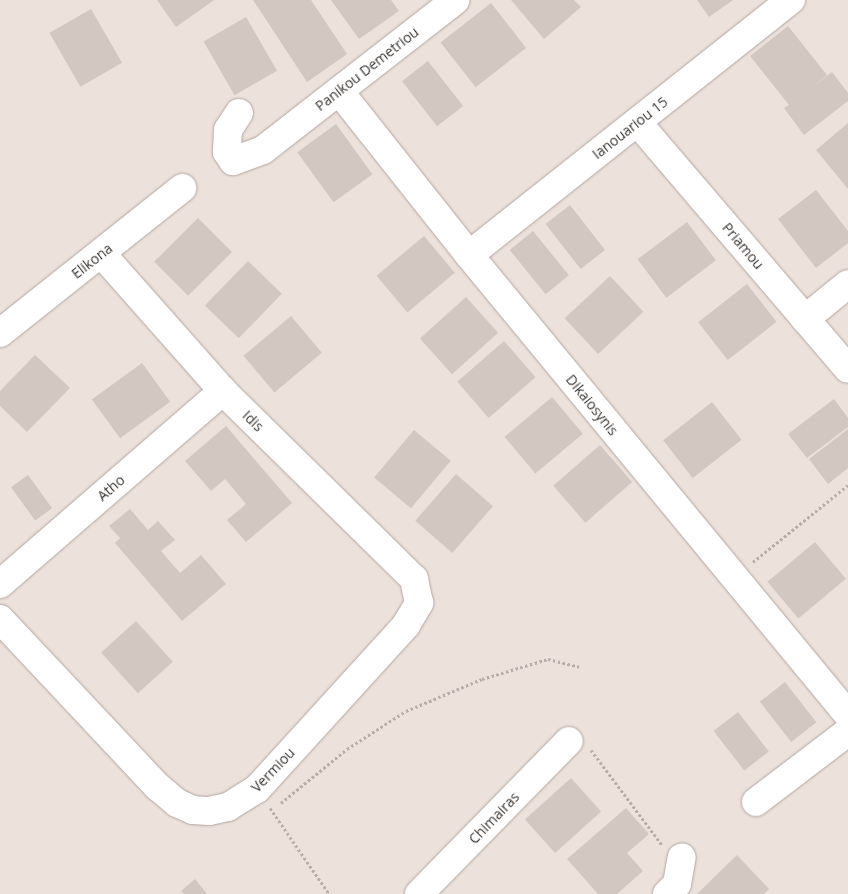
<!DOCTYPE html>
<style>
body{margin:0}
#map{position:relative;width:848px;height:894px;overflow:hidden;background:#ede1db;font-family:"Open Sans",sans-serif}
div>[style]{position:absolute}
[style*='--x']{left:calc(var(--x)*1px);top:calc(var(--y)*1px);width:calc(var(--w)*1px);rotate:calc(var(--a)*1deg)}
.building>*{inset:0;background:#d2c7c1;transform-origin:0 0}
.path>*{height:3px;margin-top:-1.5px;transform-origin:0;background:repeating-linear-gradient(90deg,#b7aea9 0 2.5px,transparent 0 5px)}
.roads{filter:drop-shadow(0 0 1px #b1a6a0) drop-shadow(0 0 1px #b1a6a0)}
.minor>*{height:28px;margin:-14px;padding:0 14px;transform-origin:14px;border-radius:14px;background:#fff}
span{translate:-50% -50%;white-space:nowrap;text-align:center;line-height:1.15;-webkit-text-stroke:4.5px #fff;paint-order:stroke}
.street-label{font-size:14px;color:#3a3633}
</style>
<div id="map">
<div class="building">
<div style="clip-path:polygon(157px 0,214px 0,176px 27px)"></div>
<div style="clip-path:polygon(253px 0,311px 0,347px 54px,307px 82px)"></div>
<div style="clip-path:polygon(331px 0,391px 0,399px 11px,359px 39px)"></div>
<div style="clip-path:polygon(511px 0,574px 0,581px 7px,544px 39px)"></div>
<div style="clip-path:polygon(697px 0,733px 0,709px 17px)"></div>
<div style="left:491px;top:3px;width:57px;height:64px;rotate:52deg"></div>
<div style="left:91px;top:9px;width:62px;height:48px;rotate:60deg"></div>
<div style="left:246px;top:17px;width:62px;height:49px;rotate:60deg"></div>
<div style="clip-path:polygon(788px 26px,827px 75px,811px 88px,832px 72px,848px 93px,848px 101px,804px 135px,784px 108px,789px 105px,750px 56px)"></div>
<div style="left:428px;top:61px;width:57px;height:33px;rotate:52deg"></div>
<div style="clip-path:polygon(848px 123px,848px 189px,816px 150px)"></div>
<div style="left:336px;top:124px;width:62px;height:48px;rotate:54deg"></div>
<div style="clip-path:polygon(816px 190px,848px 231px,848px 243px,816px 268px,778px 219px)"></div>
<div style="left:570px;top:205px;width:57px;height:31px;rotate:52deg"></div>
<div style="left:198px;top:218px;width:48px;height:62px;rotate:45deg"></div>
<div style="left:687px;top:222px;width:48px;height:62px;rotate:53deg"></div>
<div style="left:533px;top:231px;width:57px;height:30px;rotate:51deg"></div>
<div style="left:424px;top:236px;width:48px;height:62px;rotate:50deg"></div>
<div style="left:248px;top:261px;width:47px;height:62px;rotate:44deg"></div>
<div style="left:610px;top:276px;width:49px;height:62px;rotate:47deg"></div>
<div style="left:747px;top:284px;width:48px;height:62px;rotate:52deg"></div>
<div style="left:466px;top:297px;width:48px;height:62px;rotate:48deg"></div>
<div style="left:291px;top:316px;width:48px;height:62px;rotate:50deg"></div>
<div style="left:504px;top:341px;width:48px;height:62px;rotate:49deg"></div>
<div style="clip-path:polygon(35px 355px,70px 388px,27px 432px,0 406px,0 391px)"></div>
<div style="left:142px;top:363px;width:48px;height:62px;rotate:54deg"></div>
<div style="left:552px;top:397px;width:48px;height:62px;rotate:50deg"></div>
<div style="clip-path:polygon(834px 399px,848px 418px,848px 427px,807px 458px,788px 434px)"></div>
<div style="left:712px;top:402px;width:48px;height:62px;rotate:52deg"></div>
<div style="clip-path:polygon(226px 426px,292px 503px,246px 542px,227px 520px,246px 504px,225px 479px,211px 491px,185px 461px)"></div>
<div style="clip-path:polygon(848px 429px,848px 468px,828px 484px,809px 459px)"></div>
<div style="left:414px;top:430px;width:48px;height:62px;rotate:40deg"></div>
<div style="left:600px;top:445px;width:49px;height:62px;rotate:49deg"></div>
<div style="left:456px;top:474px;width:49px;height:62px;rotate:41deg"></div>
<div style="left:28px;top:475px;width:41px;height:21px;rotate:54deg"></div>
<div style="clip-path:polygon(130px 509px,148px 530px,158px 521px,175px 540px,161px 551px,180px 573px,201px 555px,226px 584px,182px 621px,115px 543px,120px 538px,109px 526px)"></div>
<div style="left:815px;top:542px;width:48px;height:62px;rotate:50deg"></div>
<div style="left:136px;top:621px;width:55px;height:47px;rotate:48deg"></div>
<div style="left:785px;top:682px;width:51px;height:32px;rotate:52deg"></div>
<div style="left:738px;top:712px;width:50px;height:31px;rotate:52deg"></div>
<div style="left:571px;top:778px;width:45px;height:62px;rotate:48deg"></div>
<div style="clip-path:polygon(626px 808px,649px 834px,627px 853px,643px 871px,617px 894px,598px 894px,567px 859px)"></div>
<div style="clip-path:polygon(737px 855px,769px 889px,764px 894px,697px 894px)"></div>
<div style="clip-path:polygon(195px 879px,207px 894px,184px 894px,181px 891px)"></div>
</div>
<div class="path">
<div style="--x:753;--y:562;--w:122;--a:-39"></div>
<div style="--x:591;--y:750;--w:119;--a:53.2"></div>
<div style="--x:281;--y:803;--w:85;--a:-39.3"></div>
<div style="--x:347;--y:749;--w:70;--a:-32.8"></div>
<div style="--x:406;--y:711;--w:82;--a:-22.8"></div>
<div style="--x:482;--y:679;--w:69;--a:-16.9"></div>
<div style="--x:548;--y:659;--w:32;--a:14"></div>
<div style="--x:270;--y:808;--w:104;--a:55.5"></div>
</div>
<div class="roads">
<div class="minor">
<div style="--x:339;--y:91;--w:209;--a:51.6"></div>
<div style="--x:469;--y:255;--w:596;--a:50.51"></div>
<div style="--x:239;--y:113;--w:20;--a:123"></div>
<div style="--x:228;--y:130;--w:22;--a:93"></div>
<div style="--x:227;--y:152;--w:11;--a:56"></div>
<div style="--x:233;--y:161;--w:32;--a:-20"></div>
<div style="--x:263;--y:150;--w:244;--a:-37.9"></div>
<div style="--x:638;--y:123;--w:323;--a:49.5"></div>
<div style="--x:469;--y:255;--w:411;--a:-38.4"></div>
<div style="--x:805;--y:319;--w:55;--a:-39.1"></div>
<div style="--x:0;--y:333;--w:233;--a:-38.5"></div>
<div style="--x:0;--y:584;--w:295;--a:-40.9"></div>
<div style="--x:0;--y:619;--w:231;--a:46.8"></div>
<div style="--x:158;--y:787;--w:25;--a:40"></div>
<div style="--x:177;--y:803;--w:17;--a:24"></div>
<div style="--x:193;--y:810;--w:16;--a:4"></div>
<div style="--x:209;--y:811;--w:19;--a:-12"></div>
<div style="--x:228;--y:807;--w:34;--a:-32"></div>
<div style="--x:257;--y:789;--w:222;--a:-47.7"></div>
<div style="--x:406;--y:625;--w:26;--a:-59"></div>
<div style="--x:419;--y:603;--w:25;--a:-102"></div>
<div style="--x:414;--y:579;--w:268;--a:-135.5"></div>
<div style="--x:223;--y:391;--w:183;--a:-131.5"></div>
<div style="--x:756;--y:802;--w:116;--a:-37.3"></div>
<div style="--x:419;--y:894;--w:214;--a:-45.6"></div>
<div style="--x:667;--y:894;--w:14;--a:-45"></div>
<div style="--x:677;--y:884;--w:27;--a:-80"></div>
</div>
</div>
<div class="street-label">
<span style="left:367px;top:69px;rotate:-38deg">Panikou Demetriou</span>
<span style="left:630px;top:128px;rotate:-38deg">Ianouariou 15</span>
<span style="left:743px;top:246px;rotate:50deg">Priamou</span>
<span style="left:92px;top:261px;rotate:-38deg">Elikona</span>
<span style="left:592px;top:405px;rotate:51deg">Dikaiosynis</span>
<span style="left:253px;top:421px;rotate:44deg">Idis</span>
<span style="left:111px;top:488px;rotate:-41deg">Atho</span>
<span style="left:273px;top:770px;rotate:-46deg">Vermiou</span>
<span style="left:494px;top:818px;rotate:-46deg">Chimairas</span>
</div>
</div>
